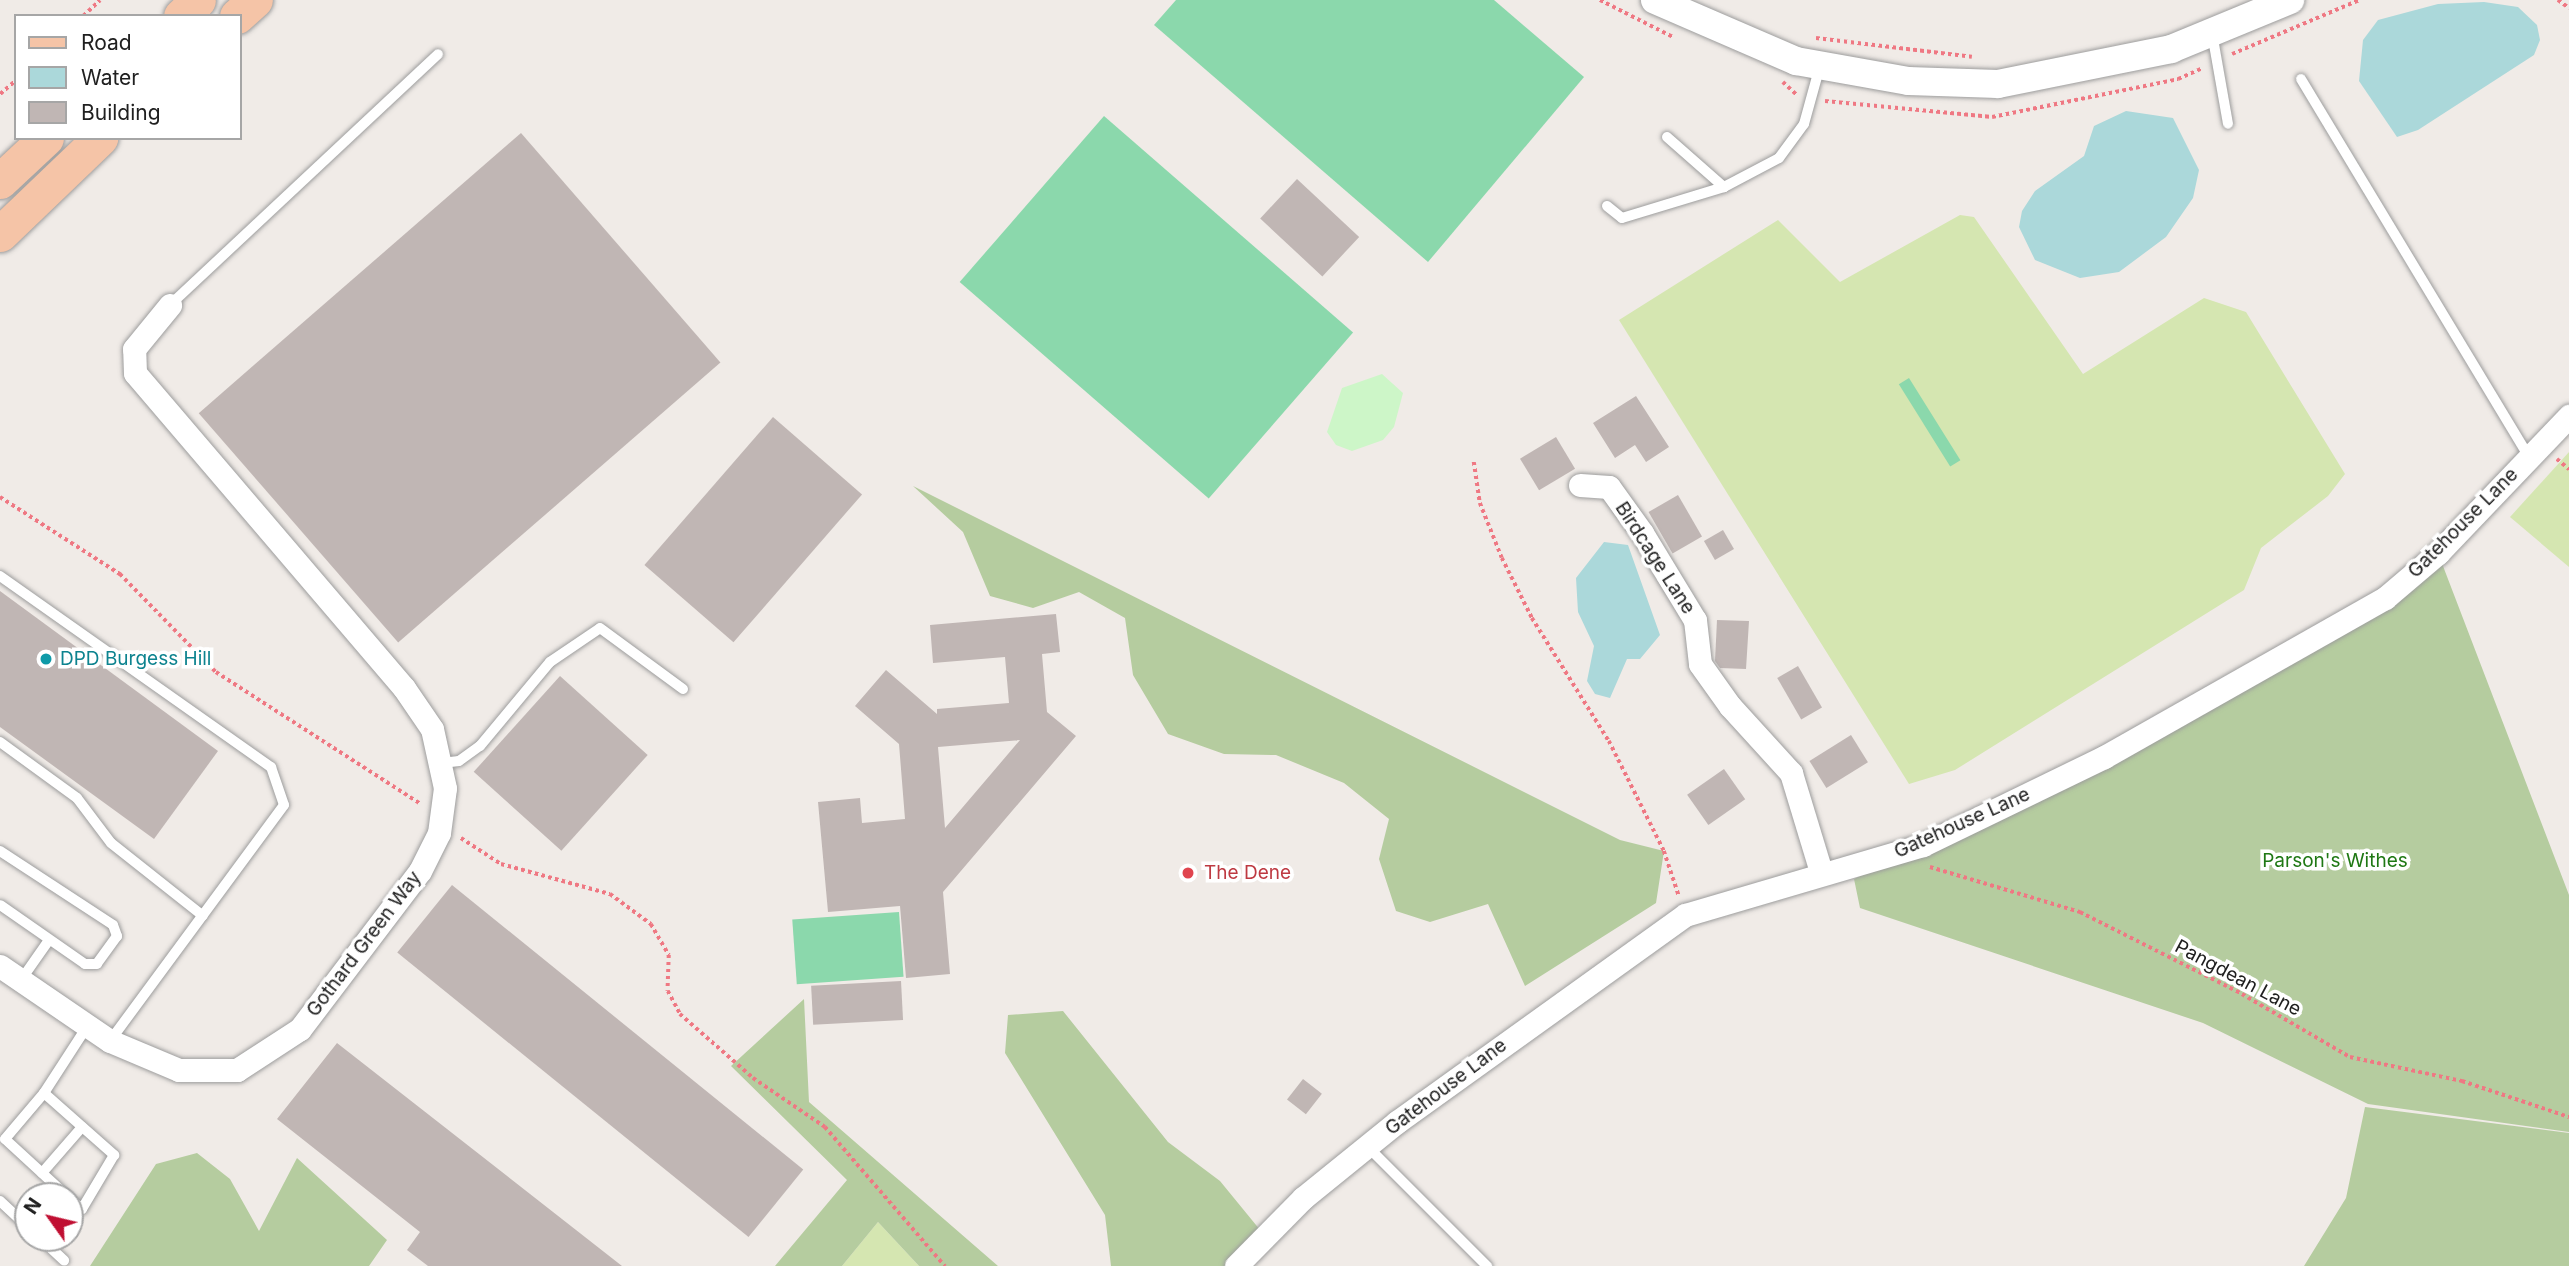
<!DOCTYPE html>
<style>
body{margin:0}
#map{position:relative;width:2569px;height:1266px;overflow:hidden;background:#f0ebe7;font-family:Inter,sans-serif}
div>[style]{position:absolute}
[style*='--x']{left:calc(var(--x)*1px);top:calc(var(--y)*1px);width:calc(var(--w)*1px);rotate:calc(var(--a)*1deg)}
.grass>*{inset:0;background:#d5e6b1}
.forest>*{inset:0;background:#b5cc9f}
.park>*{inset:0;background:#cdf6c8}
.pitch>*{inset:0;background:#8bd8ac;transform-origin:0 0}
.water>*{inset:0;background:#abd8da}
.building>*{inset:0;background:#c0b6b4;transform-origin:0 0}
.path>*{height:3.5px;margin-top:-1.75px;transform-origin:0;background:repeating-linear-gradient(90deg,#ef7883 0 3.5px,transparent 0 7px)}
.roads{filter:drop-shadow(0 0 2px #9d9d9d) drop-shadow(0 0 2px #9d9d9d)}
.service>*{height:10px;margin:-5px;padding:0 5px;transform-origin:5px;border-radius:5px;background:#fff}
.minor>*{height:23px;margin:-11.5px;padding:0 11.5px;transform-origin:11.5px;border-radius:11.5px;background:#fff}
.tertiary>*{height:28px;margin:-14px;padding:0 14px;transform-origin:14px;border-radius:14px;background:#fff}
.primary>*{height:35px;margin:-17.5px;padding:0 17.5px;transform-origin:17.5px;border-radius:17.5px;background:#f5c4a7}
.dots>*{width:19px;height:19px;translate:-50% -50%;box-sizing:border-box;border:4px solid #fff;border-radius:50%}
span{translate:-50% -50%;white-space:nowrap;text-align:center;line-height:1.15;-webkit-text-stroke:7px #fff;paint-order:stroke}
.street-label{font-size:19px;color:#202020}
.culture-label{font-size:19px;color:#0d838f}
.left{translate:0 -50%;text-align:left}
.park-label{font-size:19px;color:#1f7814}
.health-label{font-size:19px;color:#be3a42}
.legend{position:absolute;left:14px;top:14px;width:228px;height:126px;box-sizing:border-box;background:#fff;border:2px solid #a6a6a6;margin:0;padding:9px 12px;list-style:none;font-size:21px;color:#202020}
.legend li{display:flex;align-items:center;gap:14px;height:35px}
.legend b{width:35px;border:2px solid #a6a6a6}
.north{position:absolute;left:14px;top:1182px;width:70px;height:70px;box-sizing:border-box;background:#fff;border:2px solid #a6a6a6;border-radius:50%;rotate:304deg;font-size:19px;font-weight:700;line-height:28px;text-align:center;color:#202020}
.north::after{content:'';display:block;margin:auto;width:24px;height:32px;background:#c00f32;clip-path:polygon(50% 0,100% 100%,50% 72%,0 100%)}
</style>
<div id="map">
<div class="grass">
<div style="clip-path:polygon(1960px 215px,1974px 217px,2083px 374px,2204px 298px,2246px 312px,2345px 474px,2328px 496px,2261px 548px,2244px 590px,1955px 770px,1909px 784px,1619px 320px,1778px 220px,1840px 282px)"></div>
<div style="clip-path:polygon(2569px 452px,2569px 567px,2510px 517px)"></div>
<div style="clip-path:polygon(878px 1222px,919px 1266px,842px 1266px)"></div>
</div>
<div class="forest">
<div style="clip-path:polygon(913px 486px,1620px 840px,1664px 851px,1656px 903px,1525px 986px,1488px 904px,1430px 922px,1396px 911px,1379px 859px,1389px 819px,1344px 783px,1276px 755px,1224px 754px,1168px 734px,1133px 675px,1125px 618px,1079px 592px,1033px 608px,990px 596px,963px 532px)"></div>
<div style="clip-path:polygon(2438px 553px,2569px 895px,2569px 1132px,2368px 1104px,2203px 1023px,1860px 908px,1854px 879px,2104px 757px)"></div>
<div style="clip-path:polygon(804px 999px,809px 1102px,998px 1266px,919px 1266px,878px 1222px,842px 1266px,775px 1266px,847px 1180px,731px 1066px)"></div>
<div style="clip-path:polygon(1063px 1011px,1168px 1142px,1220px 1181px,1265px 1236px,1236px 1266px,1111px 1266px,1105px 1215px,1005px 1053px,1008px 1015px)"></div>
<div style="clip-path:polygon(2365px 1107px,2569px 1133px,2569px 1266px,2304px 1266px,2346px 1198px)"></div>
<div style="clip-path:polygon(197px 1153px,230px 1179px,259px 1231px,297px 1158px,387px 1240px,369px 1266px,90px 1266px,156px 1164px)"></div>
</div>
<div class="park">
<div style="clip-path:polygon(1382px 374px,1403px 393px,1394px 427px,1383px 440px,1352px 451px,1336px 445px,1327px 432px,1342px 388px)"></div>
</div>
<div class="pitch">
<div style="clip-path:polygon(1176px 0,1494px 0,1584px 77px,1428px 262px,1154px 25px)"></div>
<div style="left:1104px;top:116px;width:330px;height:220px;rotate:41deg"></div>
<div style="left:1909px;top:378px;width:97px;height:12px;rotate:58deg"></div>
<div style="left:899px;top:912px;width:65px;height:107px;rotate:86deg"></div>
</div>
<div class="water">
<div style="clip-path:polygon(2484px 2px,2518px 7px,2537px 25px,2540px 40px,2534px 55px,2418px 130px,2397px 137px,2359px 81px,2363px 40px,2378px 20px,2438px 4px)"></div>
<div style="clip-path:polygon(2126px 111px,2173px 118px,2199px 170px,2193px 198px,2166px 237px,2119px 272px,2080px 278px,2035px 260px,2019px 227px,2022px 211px,2035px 191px,2084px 156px,2094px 126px)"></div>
<div style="clip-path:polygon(1604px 542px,1628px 545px,1660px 635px,1640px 659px,1627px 659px,1610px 698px,1595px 694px,1587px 681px,1594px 646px,1578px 612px,1576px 578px)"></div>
</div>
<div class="building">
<div style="left:521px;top:133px;width:304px;height:427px;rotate:49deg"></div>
<div style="left:1297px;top:179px;width:85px;height:54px;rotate:43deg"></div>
<div style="clip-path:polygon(1636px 396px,1669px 447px,1646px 462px,1635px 445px,1615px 458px,1593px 423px)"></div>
<div style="left:773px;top:417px;width:118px;height:196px;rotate:41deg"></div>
<div style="left:1556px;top:437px;width:37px;height:42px;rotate:59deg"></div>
<div style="left:1678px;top:495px;width:48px;height:34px;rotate:60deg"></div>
<div style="left:1723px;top:530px;width:22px;height:22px;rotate:60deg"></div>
<div style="clip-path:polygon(0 591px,218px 751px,154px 839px,0 727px)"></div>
<div style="clip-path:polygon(evenodd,1056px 614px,1060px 652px,1042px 654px,1047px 712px,1076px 736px,943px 892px,950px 974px,906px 978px,900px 906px,828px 912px,818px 802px,860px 798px,862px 823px,905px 819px,899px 744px,855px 706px,886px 670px,937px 714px,937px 709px,1009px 703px,1005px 657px,933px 663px,930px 625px,1056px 614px,1020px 740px,945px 828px,938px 747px,1020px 740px)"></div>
<div style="clip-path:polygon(1717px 620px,1749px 621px,1746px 669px,1720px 668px,1715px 661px)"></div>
<div style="left:1798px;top:666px;width:48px;height:24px;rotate:60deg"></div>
<div style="left:560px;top:676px;width:118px;height:129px;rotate:42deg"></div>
<div style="left:1851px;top:735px;width:32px;height:49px;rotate:58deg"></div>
<div style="left:1724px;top:769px;width:37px;height:45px;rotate:55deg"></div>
<div style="left:452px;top:885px;width:452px;height:87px;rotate:39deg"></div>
<div style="left:901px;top:981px;width:39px;height:90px;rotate:87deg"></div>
<div style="clip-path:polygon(337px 1043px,622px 1266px,428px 1266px,407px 1250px,420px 1232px,277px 1119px)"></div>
<div style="left:1303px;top:1079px;width:24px;height:26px;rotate:38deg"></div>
</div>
<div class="path">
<div style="--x:1600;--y:0;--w:82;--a:26.9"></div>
<div style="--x:2558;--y:0;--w:14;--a:36"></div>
<div style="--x:83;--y:16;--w:23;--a:-43"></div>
<div style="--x:1816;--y:38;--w:157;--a:6.9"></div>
<div style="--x:2232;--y:54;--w:138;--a:-23"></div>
<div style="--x:1783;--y:82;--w:19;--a:43"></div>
<div style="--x:0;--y:94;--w:21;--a:-41"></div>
<div style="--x:1825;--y:101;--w:168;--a:5.5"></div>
<div style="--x:1992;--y:117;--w:190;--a:-11.5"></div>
<div style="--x:2178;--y:79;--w:27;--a:-24"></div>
<div style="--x:2557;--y:459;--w:16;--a:40"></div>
<div style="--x:1474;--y:462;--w:41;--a:81.7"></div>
<div style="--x:1480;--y:503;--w:59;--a:68.2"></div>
<div style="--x:1502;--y:558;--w:67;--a:63.4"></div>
<div style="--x:1532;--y:618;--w:145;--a:58"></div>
<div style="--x:1609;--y:741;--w:123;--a:63.4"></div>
<div style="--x:1664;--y:851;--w:47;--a:71.6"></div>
<div style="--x:0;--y:497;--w:143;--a:32.7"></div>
<div style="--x:120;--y:574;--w:137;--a:45.6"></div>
<div style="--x:216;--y:672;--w:244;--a:32.8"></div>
<div style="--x:461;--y:838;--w:48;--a:33"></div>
<div style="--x:501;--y:864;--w:113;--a:15.4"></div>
<div style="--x:610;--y:894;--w:51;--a:36.2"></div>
<div style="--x:651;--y:924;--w:36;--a:60"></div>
<div style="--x:669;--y:955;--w:36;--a:92"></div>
<div style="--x:668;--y:991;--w:26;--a:62"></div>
<div style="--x:680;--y:1014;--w:97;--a:41.2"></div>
<div style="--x:753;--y:1078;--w:87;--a:34.2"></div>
<div style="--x:825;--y:1127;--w:184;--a:49.2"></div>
<div style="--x:1930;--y:867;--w:157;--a:16.7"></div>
<div style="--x:2080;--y:912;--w:182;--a:26.8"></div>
<div style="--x:2242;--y:994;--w:125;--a:30.3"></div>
<div style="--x:2350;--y:1057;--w:115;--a:12.1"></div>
<div style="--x:2462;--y:1081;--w:113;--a:18.6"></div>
</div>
<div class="roads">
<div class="service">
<div style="--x:2212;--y:33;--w:92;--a:80"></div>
<div style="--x:2301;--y:79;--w:441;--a:58.9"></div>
<div style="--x:1667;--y:137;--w:76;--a:41.3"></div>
<div style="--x:1607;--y:206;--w:19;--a:39"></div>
<div style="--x:1622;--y:218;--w:107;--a:-16.9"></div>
<div style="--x:1724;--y:187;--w:62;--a:-27.8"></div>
<div style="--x:1779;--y:158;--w:42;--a:-53.7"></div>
<div style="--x:1804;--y:124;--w:60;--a:-74.6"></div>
<div style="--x:170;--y:305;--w:367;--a:-43.1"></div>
<div style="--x:0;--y:576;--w:332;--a:35.2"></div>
<div style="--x:271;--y:767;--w:40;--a:71.1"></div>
<div style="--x:284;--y:805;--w:293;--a:126.4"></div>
<div style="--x:0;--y:742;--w:95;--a:36"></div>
<div style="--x:77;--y:798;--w:56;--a:52.9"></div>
<div style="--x:111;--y:843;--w:117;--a:38.4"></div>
<div style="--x:442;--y:763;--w:17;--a:-7"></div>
<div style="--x:459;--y:761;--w:26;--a:-36"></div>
<div style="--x:480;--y:746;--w:109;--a:-50.2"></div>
<div style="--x:550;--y:662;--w:60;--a:-34.2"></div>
<div style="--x:600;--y:628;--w:103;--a:36.3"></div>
<div style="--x:0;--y:851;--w:135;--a:33.2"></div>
<div style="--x:113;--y:925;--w:12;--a:70"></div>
<div style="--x:117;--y:936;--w:34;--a:126"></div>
<div style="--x:97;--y:964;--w:12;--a:180"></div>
<div style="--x:85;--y:964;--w:103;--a:-145.2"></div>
<div style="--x:21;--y:980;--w:49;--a:-55"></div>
<div style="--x:44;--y:1093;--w:94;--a:41.5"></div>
<div style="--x:114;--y:1155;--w:63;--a:120.7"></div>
<div style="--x:82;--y:1209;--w:16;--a:-140"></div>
<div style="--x:1367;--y:1146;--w:170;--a:45"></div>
<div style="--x:42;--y:1173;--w:61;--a:-49"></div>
<div style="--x:67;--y:1196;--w:84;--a:-137.4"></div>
<div style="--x:5;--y:1139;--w:60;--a:-49.7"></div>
<div style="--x:44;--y:1093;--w:77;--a:-57.1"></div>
<div style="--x:0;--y:1201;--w:38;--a:43"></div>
<div style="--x:40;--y:1238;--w:33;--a:43"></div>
</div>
<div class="minor">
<div style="--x:1580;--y:485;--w:29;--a:4"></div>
<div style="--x:1609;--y:487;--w:57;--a:54.3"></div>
<div style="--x:1642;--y:533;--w:102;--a:58.7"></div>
<div style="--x:1695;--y:620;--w:44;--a:83.5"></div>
<div style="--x:1700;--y:664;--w:52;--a:54.5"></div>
<div style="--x:1730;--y:706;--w:91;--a:47.7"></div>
<div style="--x:1791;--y:773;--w:103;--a:73.1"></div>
<div style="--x:0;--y:966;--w:133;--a:34.3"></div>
<div style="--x:110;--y:1041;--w:75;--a:22.8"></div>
<div style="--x:179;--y:1070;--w:58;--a:0"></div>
<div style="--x:237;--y:1070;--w:75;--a:-33.1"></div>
<div style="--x:300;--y:1029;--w:198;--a:-52.8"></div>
<div style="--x:420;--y:871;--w:42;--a:-63.4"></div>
<div style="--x:439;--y:833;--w:45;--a:-82.4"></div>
<div style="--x:445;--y:788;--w:60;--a:-102.4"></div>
<div style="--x:432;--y:729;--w:50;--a:-124.3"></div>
<div style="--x:404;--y:688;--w:414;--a:-130.5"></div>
<div style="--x:135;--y:373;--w:24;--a:-92"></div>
<div style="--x:134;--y:349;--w:57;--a:-50.7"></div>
<div style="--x:1236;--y:1266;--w:95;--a:-45.4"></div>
<div style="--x:1303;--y:1198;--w:121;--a:-39"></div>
<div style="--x:1397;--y:1122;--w:355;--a:-35.7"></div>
<div style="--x:1685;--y:915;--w:248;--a:-16.4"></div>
<div style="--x:1923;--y:845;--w:201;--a:-25.9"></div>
<div style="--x:2104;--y:757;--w:323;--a:-29.5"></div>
<div style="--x:2385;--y:598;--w:70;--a:-40.3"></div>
<div style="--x:2438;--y:553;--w:190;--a:-46.3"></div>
</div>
<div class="tertiary">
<div style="--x:1655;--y:0;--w:154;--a:23.4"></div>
<div style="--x:1796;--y:61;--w:114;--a:10.1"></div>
<div style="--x:1908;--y:81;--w:90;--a:1.9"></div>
<div style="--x:1998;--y:84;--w:177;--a:-11.4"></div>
<div style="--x:2171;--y:49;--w:129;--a:-22.4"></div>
</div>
<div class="primary">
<div style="--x:181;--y:16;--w:23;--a:-43"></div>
<div style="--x:237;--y:16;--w:24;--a:-42"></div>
<div style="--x:0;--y:181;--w:63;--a:-43.1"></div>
<div style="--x:0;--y:234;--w:139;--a:-43.8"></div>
</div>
</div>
<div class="dots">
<div style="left:46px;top:659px;background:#0f9aa8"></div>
<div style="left:1188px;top:873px;background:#e0444e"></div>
</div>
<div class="street-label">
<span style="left:2463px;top:523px;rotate:-45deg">Gatehouse Lane</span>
<span style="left:1655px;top:558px;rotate:57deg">Birdcage Lane</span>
<span style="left:1962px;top:823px;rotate:-24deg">Gatehouse Lane</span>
<span style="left:364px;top:944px;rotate:-53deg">Gothard Green Way</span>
<span style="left:2238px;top:978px;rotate:28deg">Pangdean Lane</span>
<span style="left:1446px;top:1087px;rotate:-37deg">Gatehouse Lane</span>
</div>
<div class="culture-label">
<span class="left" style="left:60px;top:659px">DPD Burgess Hill</span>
</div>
<div class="park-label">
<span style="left:2335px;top:861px">Parson's Withes</span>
</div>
<div class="health-label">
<span class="left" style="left:1204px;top:873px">The Dene</span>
</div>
<ul class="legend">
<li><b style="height:9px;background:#f5c4a7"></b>Road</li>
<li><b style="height:19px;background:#abd8da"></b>Water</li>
<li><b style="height:19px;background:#c0b6b4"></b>Building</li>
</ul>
<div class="north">N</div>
</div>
